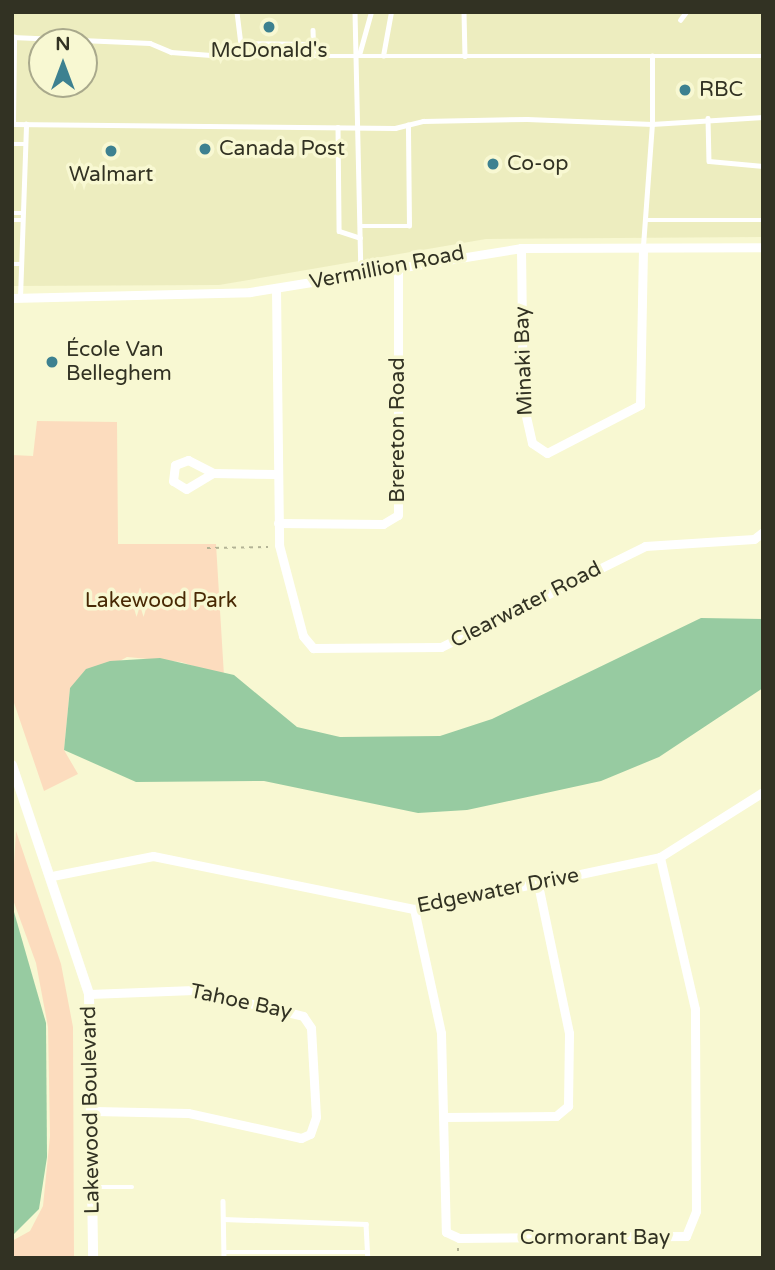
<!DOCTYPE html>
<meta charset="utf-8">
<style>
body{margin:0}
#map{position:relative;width:775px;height:1270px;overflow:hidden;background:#f8f8d2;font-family:"Varela Round",sans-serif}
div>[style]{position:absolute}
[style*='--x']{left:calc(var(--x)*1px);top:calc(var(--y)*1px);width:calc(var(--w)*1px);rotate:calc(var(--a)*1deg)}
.built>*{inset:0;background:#ededbf}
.green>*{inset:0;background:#fcdcbe}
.water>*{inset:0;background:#97cba1}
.path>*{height:2px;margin-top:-1px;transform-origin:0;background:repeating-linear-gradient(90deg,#b3b395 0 3.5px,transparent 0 8.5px)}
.service>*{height:4.5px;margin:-2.25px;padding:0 2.25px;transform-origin:2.25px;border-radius:2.25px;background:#fff}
.minor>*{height:9px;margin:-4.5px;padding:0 4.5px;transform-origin:4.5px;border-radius:4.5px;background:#fff}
.tertiary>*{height:10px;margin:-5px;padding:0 5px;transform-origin:5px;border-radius:5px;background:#fff}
.dots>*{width:19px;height:19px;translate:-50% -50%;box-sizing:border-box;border:4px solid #f8f8d2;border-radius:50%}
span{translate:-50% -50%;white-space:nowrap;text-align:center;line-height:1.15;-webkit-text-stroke:7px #f8f8d2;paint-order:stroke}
.poi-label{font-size:21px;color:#323223}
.left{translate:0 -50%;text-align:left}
.street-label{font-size:21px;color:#323223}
.park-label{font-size:21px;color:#482904}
.frame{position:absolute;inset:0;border:14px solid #323223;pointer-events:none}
.north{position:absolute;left:28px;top:28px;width:70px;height:70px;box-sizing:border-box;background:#f8f8d2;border:2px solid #a9a98c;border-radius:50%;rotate:0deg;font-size:19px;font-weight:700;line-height:28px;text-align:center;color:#323223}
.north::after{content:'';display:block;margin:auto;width:24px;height:32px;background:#3d8190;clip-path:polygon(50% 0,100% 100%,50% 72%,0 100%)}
</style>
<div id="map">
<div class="built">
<div style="clip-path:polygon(evenodd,12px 12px,763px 12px,763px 237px,486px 239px,219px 285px,12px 286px,12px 12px,42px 42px,84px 42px,84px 84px,42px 84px,42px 42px)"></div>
</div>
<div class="green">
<div style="clip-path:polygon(37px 421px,117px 422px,118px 544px,216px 544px,224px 676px,181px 662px,127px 657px,70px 688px,64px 750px,78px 774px,44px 791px,12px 697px,12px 455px,33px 456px)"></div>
<div style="clip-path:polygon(16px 831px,61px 964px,73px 1027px,74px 1258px,12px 1258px,12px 1241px,30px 1231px,43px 1206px,50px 1136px,48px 1027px,36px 963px,12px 897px)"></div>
</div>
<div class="water">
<div style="clip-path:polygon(701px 618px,763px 619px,763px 688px,659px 757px,601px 781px,467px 810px,418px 813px,264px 781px,136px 782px,64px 750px,70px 688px,86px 669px,110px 661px,160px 658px,234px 675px,297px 727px,340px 737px,440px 736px,492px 719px)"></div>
<div style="clip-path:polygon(12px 905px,46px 1023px,47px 1157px,39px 1209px,12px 1236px)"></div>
</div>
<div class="path">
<div style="--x:207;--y:548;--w:61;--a:-0.9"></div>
<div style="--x:458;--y:1248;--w:10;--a:90"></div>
</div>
<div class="service">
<div style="--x:237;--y:12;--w:31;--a:83"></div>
<div style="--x:241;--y:43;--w:73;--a:0.8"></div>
<div style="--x:355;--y:12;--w:260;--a:88.7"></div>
<div style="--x:464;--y:12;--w:44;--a:88.7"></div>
<div style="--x:680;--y:20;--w:10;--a:-53"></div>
<div style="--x:313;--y:30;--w:25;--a:88"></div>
<div style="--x:12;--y:37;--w:138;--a:2.5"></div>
<div style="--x:150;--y:43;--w:23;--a:23"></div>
<div style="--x:171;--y:52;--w:53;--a:4.3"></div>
<div style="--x:224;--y:56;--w:539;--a:0"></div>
<div style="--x:359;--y:55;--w:45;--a:-74.4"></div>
<div style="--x:383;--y:56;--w:45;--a:-79.7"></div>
<div style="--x:708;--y:118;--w:43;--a:88.7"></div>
<div style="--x:709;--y:161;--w:54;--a:5.3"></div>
<div style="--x:12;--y:124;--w:383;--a:0.6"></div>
<div style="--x:395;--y:128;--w:29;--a:-14"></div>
<div style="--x:423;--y:121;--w:104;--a:-1.1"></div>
<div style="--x:527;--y:119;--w:125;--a:2.3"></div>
<div style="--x:652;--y:124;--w:68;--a:-90"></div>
<div style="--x:13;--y:124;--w:87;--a:-89.3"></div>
<div style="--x:338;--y:127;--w:104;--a:89.4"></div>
<div style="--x:339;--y:231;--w:22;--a:18"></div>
<div style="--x:12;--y:144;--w:13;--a:0"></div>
<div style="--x:12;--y:213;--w:11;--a:0"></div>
<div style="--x:12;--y:220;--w:10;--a:0"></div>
<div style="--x:647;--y:220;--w:116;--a:0"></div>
<div style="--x:360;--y:226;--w:49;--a:0"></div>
<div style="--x:409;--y:226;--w:101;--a:-90.6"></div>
<div style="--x:643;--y:246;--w:122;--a:-85.8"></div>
<div style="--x:652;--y:124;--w:111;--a:-3.6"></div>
<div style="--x:12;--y:264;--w:9;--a:0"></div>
<div style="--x:20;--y:298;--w:174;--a:-88"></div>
<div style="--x:94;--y:1187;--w:38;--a:0"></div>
<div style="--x:223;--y:1201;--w:57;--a:89"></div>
<div style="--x:223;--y:1219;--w:143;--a:2"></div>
<div style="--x:366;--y:1224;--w:34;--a:87"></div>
<div style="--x:224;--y:1252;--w:144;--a:0"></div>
</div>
<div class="minor">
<div style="--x:521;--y:248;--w:155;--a:89.3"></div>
<div style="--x:523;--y:403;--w:41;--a:77.3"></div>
<div style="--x:532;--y:443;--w:18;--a:34"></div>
<div style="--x:547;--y:453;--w:105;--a:-27.3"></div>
<div style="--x:640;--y:405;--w:158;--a:-88.9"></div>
<div style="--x:276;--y:289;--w:256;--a:89.3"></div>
<div style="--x:279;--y:545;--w:94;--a:75.2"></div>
<div style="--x:303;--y:636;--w:16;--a:50"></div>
<div style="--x:313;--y:648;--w:128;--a:-0.4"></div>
<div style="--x:441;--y:647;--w:228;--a:-26.3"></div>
<div style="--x:645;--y:546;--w:109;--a:-3.7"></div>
<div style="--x:754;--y:539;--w:11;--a:-38"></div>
<div style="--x:12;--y:298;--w:238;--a:-1.4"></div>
<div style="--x:250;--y:292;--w:275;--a:-9.2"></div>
<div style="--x:521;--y:248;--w:242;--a:-0.2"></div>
<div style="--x:213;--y:473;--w:31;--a:149"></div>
<div style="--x:186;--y:489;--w:15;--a:-148"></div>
<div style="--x:173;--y:481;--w:16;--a:-83"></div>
<div style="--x:175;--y:465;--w:14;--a:-21"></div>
<div style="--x:188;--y:460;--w:28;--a:27"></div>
<div style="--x:213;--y:473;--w:65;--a:0.9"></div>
<div style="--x:278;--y:523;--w:105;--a:0.5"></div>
<div style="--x:383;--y:524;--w:17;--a:-31"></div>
<div style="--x:398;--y:515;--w:250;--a:-90"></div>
<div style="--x:52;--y:876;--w:103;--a:-11.2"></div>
<div style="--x:153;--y:856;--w:266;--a:11.5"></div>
<div style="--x:414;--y:909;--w:251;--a:-11.9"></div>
<div style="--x:660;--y:857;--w:122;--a:-32.3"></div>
<div style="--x:414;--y:909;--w:127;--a:77.7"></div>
<div style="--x:441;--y:1033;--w:199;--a:88.6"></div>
<div style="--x:446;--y:1232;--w:14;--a:25"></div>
<div style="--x:459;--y:1238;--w:227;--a:-0.5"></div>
<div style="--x:686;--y:1236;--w:27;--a:-68"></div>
<div style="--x:696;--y:1211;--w:202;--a:-90.3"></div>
<div style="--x:695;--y:1009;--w:156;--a:-103"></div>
<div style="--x:89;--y:994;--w:105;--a:-2.2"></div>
<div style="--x:194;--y:990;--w:112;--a:13.4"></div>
<div style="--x:303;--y:1016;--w:14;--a:56"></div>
<div style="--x:311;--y:1028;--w:89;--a:86.8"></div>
<div style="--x:316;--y:1117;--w:18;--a:109"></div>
<div style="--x:310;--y:1134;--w:10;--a:156"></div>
<div style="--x:301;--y:1138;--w:116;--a:-167.5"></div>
<div style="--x:188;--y:1113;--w:94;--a:-178.8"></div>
<div style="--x:444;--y:1117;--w:112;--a:-0.5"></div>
<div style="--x:556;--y:1116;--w:16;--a:-40"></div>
<div style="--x:568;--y:1106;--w:73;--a:-89.2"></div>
<div style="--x:569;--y:1033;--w:151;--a:-101.8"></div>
</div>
<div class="tertiary">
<div style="--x:12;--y:765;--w:242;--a:71.4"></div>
<div style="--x:89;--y:994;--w:264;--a:89.1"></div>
</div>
<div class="dots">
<div style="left:269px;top:27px;background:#3d8190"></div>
<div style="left:685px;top:90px;background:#3d8190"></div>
<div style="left:205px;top:149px;background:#3d8190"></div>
<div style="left:111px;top:151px;background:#3d8190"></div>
<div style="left:493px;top:164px;background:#3d8190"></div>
<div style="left:52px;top:362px;background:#3d8190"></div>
</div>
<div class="poi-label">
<span style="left:269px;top:51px">McDonald's</span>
<span class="left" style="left:699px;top:90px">RBC</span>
<span class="left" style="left:219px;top:149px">Canada Post</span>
<span class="left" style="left:507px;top:164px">Co-op</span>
<span style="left:111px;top:175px">Walmart</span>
<span class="left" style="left:66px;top:362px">École Van<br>Belleghem</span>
</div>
<div class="street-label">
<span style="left:387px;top:268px;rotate:-11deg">Vermillion Road</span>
<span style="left:524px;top:361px;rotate:-92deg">Minaki Bay</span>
<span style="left:398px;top:430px;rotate:-90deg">Brereton Road</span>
<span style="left:526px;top:605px;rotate:-27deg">Clearwater Road</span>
<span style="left:498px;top:891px;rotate:-11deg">Edgewater Drive</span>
<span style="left:241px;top:1002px;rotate:12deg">Tahoe Bay</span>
<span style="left:91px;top:1110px;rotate:-91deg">Lakewood Boulevard</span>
<span style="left:595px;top:1238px">Cormorant Bay</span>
</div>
<div class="park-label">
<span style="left:161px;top:601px">Lakewood Park</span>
</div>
<div class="frame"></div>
<div class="north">N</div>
</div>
